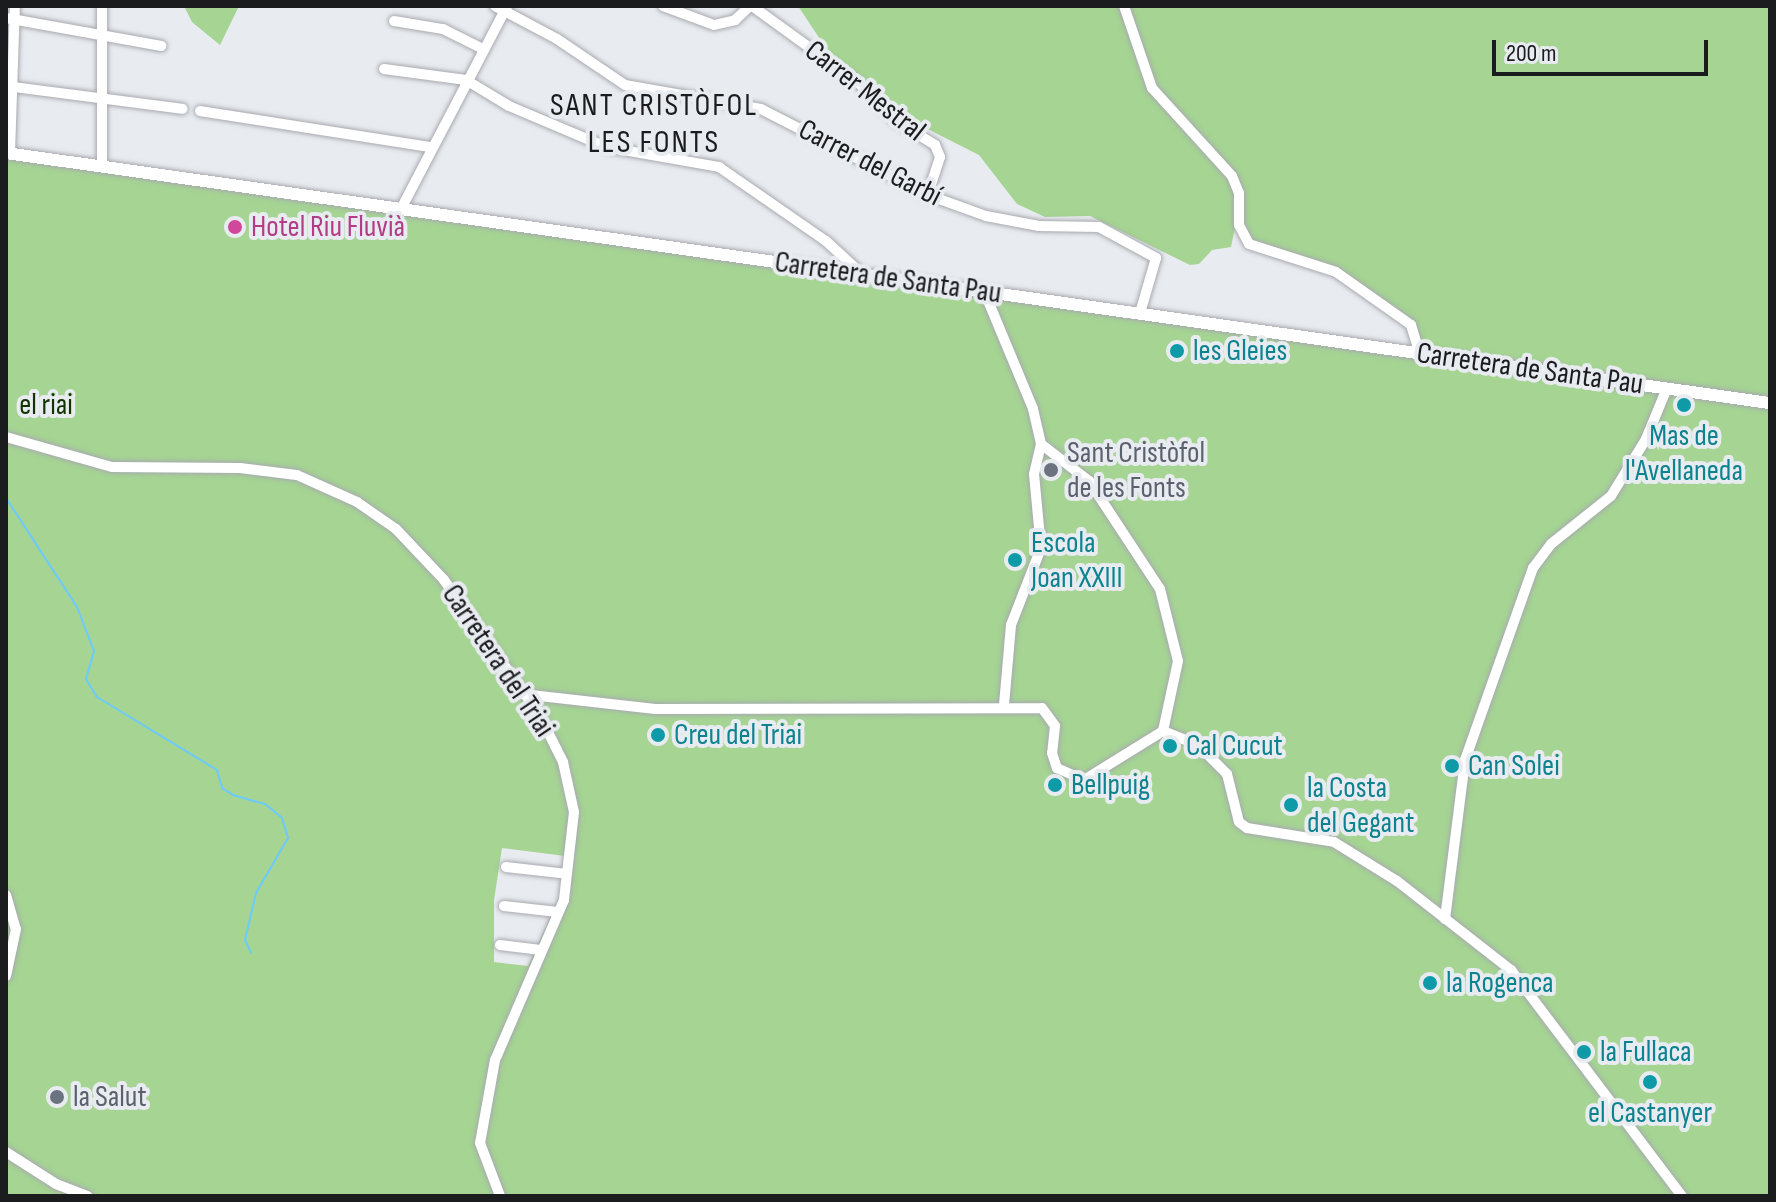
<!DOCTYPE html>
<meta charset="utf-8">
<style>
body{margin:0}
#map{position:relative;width:1776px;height:1202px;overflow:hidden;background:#e8ebf0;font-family:"Sofia Sans Condensed",sans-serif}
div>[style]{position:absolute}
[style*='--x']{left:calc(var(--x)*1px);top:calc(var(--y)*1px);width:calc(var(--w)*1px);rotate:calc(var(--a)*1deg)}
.green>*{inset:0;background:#a5d493}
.stream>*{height:2px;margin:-1px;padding:0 1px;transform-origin:1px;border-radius:1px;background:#6ccafd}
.roads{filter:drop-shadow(0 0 2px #a8aaaf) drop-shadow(0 0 2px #a8aaaf)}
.minor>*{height:10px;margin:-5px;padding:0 5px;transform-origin:5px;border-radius:5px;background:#fff}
.major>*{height:12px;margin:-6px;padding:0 6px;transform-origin:6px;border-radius:6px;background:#fff}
.dots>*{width:22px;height:22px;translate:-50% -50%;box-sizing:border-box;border:4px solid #e8ebf0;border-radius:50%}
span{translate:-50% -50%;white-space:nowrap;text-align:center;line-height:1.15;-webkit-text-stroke:8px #e8ebf0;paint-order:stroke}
.street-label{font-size:30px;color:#1b1c1e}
.hotel-label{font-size:30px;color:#b23c85}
.left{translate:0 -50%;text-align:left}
.culture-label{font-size:30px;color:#0d838f}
.park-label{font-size:30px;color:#123401}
.worship-label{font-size:30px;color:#5b616d}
.neighbourhood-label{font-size:32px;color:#1b1c1e;letter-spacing:2px}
.frame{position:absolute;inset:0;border:8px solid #1b1c1e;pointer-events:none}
.scale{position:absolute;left:1492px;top:40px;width:216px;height:36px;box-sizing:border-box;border:4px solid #1b1c1e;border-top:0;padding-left:10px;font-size:24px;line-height:28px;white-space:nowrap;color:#1b1c1e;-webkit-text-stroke:6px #e8ebf0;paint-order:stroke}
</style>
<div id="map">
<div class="green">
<div style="clip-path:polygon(184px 6px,239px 6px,220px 45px,192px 22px)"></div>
<div style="clip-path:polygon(evenodd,798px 6px,1770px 6px,1770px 1196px,6px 1196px,6px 157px,1410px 357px,1413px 335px,1402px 321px,1331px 274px,1253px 250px,1236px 223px,1231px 247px,1212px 250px,1199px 264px,1190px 265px,1090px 216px,1045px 217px,1017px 204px,979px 155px,898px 114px,828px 51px,798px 6px,502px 848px,565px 856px,561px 893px,528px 966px,494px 962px,494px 900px,502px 848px)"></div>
</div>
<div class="stream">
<div style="--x:6;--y:498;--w:130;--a:56.9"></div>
<div style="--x:77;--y:607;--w:47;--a:68.9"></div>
<div style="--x:94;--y:651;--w:29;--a:106"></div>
<div style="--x:86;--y:679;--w:21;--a:59"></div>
<div style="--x:97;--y:697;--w:140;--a:31.3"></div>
<div style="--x:217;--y:770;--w:19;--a:74"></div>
<div style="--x:222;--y:788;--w:13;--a:32"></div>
<div style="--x:233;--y:795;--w:33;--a:16"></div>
<div style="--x:265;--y:804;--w:22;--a:39"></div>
<div style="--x:282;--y:818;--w:21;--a:73"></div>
<div style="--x:288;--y:838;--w:64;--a:120.2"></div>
<div style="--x:256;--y:893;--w:48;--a:103.2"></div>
<div style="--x:245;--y:940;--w:14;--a:65"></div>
</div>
<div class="roads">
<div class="minor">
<div style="--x:495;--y:6;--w:70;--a:28"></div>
<div style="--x:557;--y:39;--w:82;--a:34.1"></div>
<div style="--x:625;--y:85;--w:138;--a:10"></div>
<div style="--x:761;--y:109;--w:188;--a:27.2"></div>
<div style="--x:928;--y:195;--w:62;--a:19.9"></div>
<div style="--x:986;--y:216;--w:54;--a:10.7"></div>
<div style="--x:1039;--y:226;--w:60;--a:1"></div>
<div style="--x:1099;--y:227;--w:65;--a:28.5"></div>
<div style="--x:1156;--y:258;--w:57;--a:106.2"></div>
<div style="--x:663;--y:6;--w:54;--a:20.4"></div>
<div style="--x:714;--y:25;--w:22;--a:-13"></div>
<div style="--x:735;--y:20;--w:21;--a:-43"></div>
<div style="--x:752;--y:6;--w:135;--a:35.9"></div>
<div style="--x:861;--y:85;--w:50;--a:45.8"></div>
<div style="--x:896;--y:121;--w:46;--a:31.6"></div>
<div style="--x:935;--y:145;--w:13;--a:67"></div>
<div style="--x:940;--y:157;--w:40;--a:108"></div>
<div style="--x:1124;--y:6;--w:87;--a:71.1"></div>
<div style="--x:1152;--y:88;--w:119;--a:47.7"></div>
<div style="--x:1232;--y:176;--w:18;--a:68"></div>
<div style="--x:1239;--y:193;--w:32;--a:90"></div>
<div style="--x:1239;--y:225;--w:21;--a:62"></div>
<div style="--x:1249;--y:244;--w:91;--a:17.8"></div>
<div style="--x:1336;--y:272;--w:92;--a:35.2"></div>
<div style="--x:1411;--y:325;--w:30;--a:73"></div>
<div style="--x:6;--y:18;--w:158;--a:10.2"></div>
<div style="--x:394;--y:21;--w:50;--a:9.3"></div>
<div style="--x:443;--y:29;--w:45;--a:26.6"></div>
<div style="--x:384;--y:69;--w:83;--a:7.6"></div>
<div style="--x:466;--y:80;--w:50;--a:31.2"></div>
<div style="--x:509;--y:106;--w:105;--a:22.9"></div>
<div style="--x:606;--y:147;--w:115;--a:10"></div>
<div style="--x:719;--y:167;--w:130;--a:34.7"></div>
<div style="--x:826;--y:241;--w:49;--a:42.5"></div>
<div style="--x:6;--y:86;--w:178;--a:7.4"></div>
<div style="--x:200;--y:111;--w:234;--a:8.9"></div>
<div style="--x:10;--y:153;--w:147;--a:-88.1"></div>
<div style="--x:102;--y:167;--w:161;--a:-90"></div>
<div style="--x:401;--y:209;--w:229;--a:-62.4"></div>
<div style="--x:984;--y:291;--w:128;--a:67.4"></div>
<div style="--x:1033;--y:409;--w:36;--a:77"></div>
<div style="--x:1041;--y:444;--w:31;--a:103"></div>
<div style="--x:1034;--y:474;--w:74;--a:84.6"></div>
<div style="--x:1041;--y:548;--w:83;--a:111.3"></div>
<div style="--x:1011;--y:625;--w:80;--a:95"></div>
<div style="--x:6;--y:437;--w:110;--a:15.8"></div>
<div style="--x:112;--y:467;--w:128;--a:0.4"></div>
<div style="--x:240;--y:468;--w:57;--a:7"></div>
<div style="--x:297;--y:475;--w:66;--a:24.2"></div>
<div style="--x:357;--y:502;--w:47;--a:34.7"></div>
<div style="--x:396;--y:529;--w:70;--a:46.7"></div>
<div style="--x:444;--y:580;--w:164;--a:54.7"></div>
<div style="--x:539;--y:714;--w:54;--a:63.4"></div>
<div style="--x:563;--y:762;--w:51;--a:77.6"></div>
<div style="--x:574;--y:812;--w:89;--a:96.5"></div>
<div style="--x:564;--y:900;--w:174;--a:113.3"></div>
<div style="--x:495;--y:1060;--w:84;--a:100.2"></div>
<div style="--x:480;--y:1143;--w:57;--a:69.3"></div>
<div style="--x:1041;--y:444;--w:61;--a:37.6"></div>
<div style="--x:1089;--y:481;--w:129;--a:56.7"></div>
<div style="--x:1160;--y:589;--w:74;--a:76"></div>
<div style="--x:1178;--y:661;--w:72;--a:102.1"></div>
<div style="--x:522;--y:694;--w:134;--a:6.4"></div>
<div style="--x:655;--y:709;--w:387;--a:-0.1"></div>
<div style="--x:1042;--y:708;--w:22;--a:54"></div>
<div style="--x:1055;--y:726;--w:27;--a:96"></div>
<div style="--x:1052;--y:753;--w:16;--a:72"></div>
<div style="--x:1057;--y:768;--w:30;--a:24"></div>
<div style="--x:1084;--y:780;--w:93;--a:-31.8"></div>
<div style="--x:1163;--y:731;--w:38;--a:22"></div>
<div style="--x:1198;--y:745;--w:41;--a:45"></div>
<div style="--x:1227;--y:774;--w:49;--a:76"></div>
<div style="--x:1239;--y:822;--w:10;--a:37"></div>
<div style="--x:1247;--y:828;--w:88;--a:9.1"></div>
<div style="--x:1334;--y:842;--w:74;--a:31.8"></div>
<div style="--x:1397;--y:881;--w:145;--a:38"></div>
<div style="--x:1511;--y:970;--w:283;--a:52.9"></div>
<div style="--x:506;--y:867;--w:61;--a:6.5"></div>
<div style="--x:6;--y:895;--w:35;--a:74"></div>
<div style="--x:16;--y:929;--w:48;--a:102"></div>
<div style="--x:504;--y:906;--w:54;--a:6.3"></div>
<div style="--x:1445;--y:919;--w:160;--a:-82.8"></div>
<div style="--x:1465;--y:760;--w:204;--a:-70.5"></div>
<div style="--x:1533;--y:568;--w:30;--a:-53"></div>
<div style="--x:1551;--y:544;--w:77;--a:-38.7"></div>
<div style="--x:1611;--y:496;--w:67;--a:-58.4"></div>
<div style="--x:1646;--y:439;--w:55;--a:-67.6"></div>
<div style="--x:500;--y:945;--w:39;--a:7"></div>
<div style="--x:6;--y:1152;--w:59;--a:32.6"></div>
<div style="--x:56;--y:1184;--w:34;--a:21"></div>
</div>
<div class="major">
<div style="--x:6;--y:153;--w:1782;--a:8.07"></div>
</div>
</div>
<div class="dots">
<div style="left:235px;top:227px;background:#d1479c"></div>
<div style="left:1177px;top:351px;background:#0f9aa8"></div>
<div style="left:1684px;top:405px;background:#0f9aa8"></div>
<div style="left:1051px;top:470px;background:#6b7280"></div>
<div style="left:1015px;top:560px;background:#0f9aa8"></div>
<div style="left:658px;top:735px;background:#0f9aa8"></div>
<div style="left:1170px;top:746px;background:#0f9aa8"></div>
<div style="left:1452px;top:766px;background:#0f9aa8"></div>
<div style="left:1055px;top:785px;background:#0f9aa8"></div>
<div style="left:1291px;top:805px;background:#0f9aa8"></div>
<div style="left:1430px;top:983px;background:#0f9aa8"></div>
<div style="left:1584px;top:1052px;background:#0f9aa8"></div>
<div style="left:1650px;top:1082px;background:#0f9aa8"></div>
<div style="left:57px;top:1097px;background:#6b7280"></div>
</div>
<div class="street-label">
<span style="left:865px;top:91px;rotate:38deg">Carrer Mestral</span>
<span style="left:870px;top:163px;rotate:27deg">Carrer del Garbí</span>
<span style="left:888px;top:278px;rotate:8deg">Carretera de Santa Pau</span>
<span style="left:1530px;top:369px;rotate:8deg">Carretera de Santa Pau</span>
<span style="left:498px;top:661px;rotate:56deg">Carretera del Triai</span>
</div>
<div class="hotel-label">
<span class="left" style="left:251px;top:227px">Hotel Riu Fluvià</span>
</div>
<div class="culture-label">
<span class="left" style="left:1193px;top:351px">les Gleies</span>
<span style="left:1684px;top:453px">Mas de<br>l'Avellaneda</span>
<span class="left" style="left:1031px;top:560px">Escola<br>Joan XXIII</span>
<span class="left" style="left:674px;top:735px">Creu del Triai</span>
<span class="left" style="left:1186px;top:746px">Cal Cucut</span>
<span class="left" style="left:1468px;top:766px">Can Solei</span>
<span class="left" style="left:1071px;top:785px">Bellpuig</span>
<span class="left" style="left:1307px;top:805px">la Costa<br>del Gegant</span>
<span class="left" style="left:1446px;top:983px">la Rogenca</span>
<span class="left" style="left:1600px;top:1052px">la Fullaca</span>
<span style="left:1650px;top:1113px">el Castanyer</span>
</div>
<div class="park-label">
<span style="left:46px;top:405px">el riai</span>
</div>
<div class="worship-label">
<span class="left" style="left:1067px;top:470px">Sant Cristòfol<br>de les Fonts</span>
<span class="left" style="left:73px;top:1097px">la Salut</span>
</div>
<div class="neighbourhood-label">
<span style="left:654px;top:125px">SANT CRISTÒFOL<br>LES FONTS</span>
</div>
<div class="frame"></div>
<div class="scale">200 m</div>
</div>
